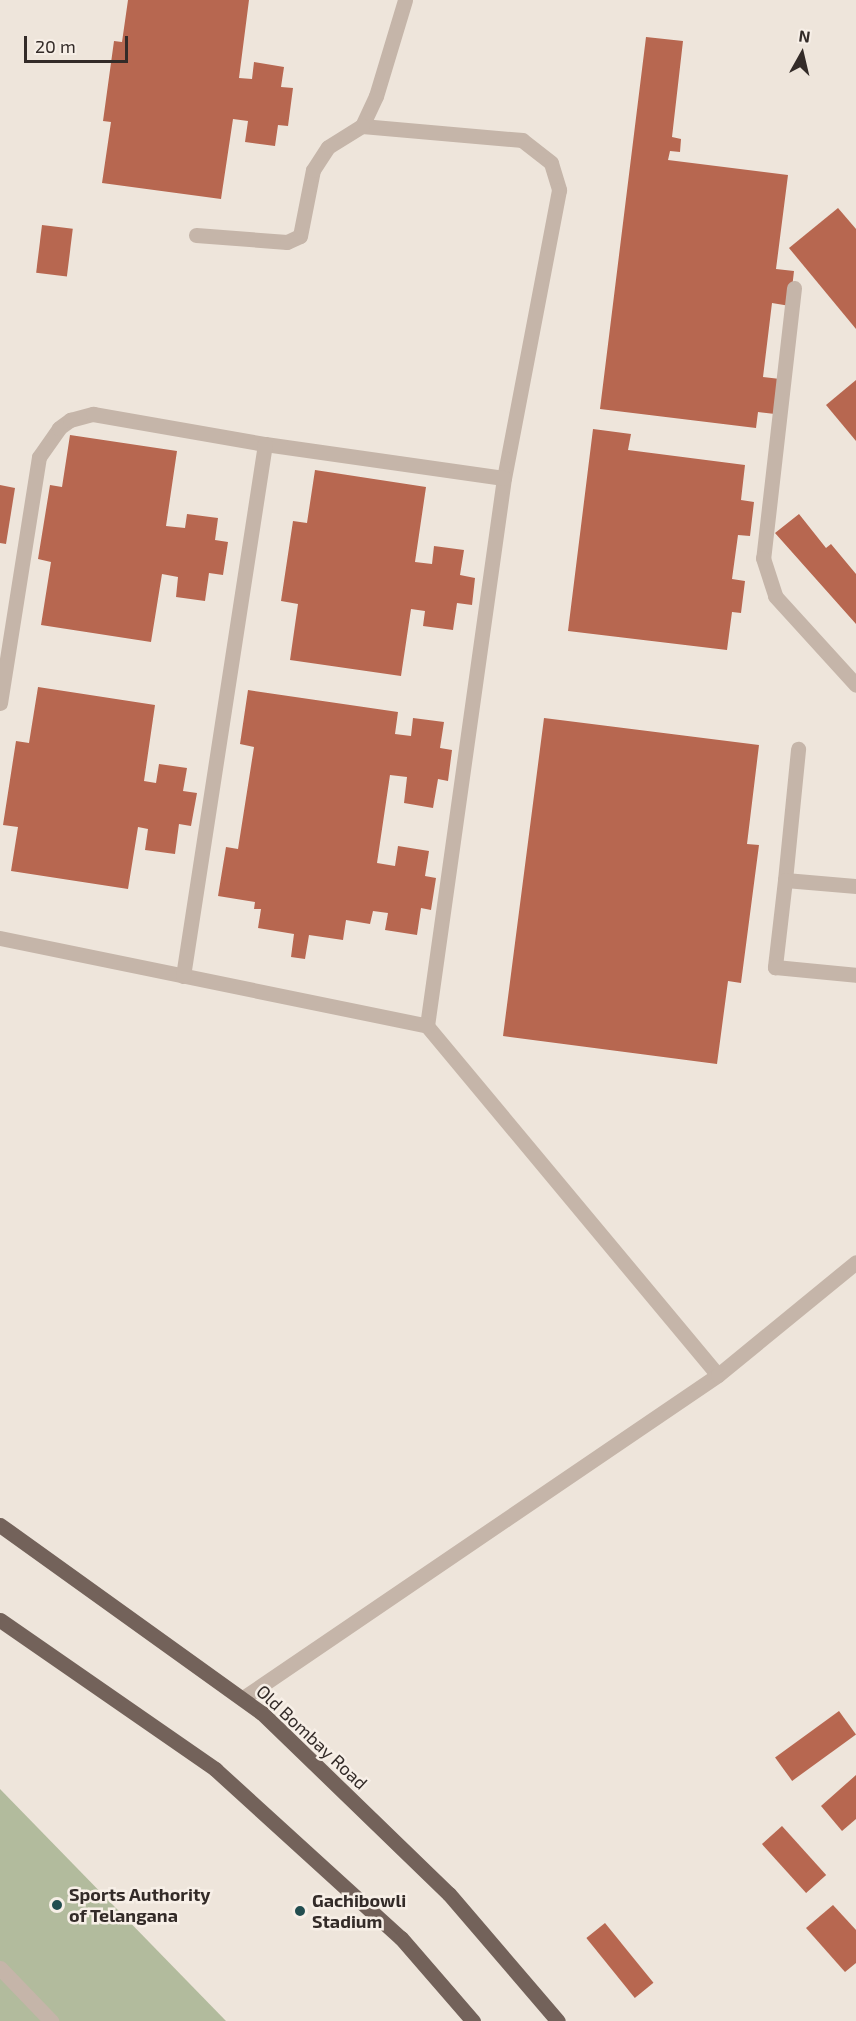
<!DOCTYPE html>
<html>
<head>
<meta charset="utf-8">
<style>
	body { margin:0 }
	#map { position:relative; width:856px; height:2021px; overflow:hidden; background:#eee5db; font-family:"Exo 2",sans-serif }
	div>[style] { position:absolute }
	.green>* { inset:0; background:#b2bb9d }
	.building>* { inset:0; background:#b76750; transform-origin:0 0 }
	.service>* { height:15px; margin:-7.5px; padding:0 7.5px; transform-origin:7.5px; border-radius:7.5px; background:#c5b5a9 }
	.primary>* { height:15px; margin:-7.5px; padding:0 7.5px; transform-origin:7.5px; border-radius:7.5px; background:#73625a }
	.dots>* { width:16px; height:16px; translate:-50% -50%; box-sizing:border-box; border:3px solid #f7efe7; border-radius:50% }
	span { translate:-50% -50%; white-space:nowrap; text-align:center; line-height:1.15; -webkit-text-stroke:5px #f7efe7; paint-order:stroke }
	.street-label { font-size:18px; color:#332b28 }
	.poi-label { font-size:18px; color:#332b28; font-weight:700 }
	.left { translate:0 -50%; text-align:left }
	.north { position:absolute; left:772px; top:24px; width:60px; height:60px; -webkit-text-stroke:4px #f7efe7; paint-order:stroke; rotate:8deg; font-size:16px; font-weight:700; line-height:24px; text-align:center; color:#332b28 }
	.north::after { content:''; display:block; margin:auto; width:21px; height:27px; background:#332b28; clip-path:polygon(50% 0,100% 100%,50% 72%,0 100%) }
	.scale { position:absolute; left:24px; top:36px; width:104px; height:27px; box-sizing:border-box; border:3px solid #332b28; border-top:0; padding-left:8px; font-size:18px; line-height:21px; white-space:nowrap; color:#332b28; -webkit-text-stroke:4px #f7efe7; paint-order:stroke }
</style>
</head>
<body>
<div id="map">
	<div class="green">
		<i style="clip-path:polygon(0 1789px,226px 2021px,0 2021px)"></i>
	</div>
	<div class="building">
		<i style="clip-path:polygon(128px 0,249px 0,239px 78px,252px 79px,254px 62px,284px 67px,281px 87px,293px 88px,288px 126px,278px 125px,275px 146px,245px 142px,248px 121px,233px 119px,221px 199px,102px 183px,111px 122px,103px 121px,114px 41px,122px 42px)"></i>
		<i style="clip-path:polygon(646px 37px,683px 41px,672px 137px,681px 139px,680px 152px,670px 151px,668px 160px,788px 175px,776px 269px,794px 271px,790px 306px,772px 303px,763px 377px,780px 379px,775px 414px,758px 412px,756px 428px,600px 409px)"></i>
		<i style="clip-path:polygon(838px 208px,856px 229px,856px 329px,789px 248px)"></i>
		<i style="left:42px;top:225px;width:31px;height:48px;rotate:7deg"></i>
		<i style="clip-path:polygon(856px 380px,856px 441px,826px 405px)"></i>
		<i style="clip-path:polygon(593px 429px,631px 434px,628px 450px,745px 465px,741px 500px,754px 502px,750px 536px,738px 535px,732px 579px,745px 581px,741px 613px,732px 612px,727px 650px,568px 631px)"></i>
		<i style="clip-path:polygon(70px 435px,177px 451px,166px 526px,185px 528px,187px 514px,218px 518px,215px 540px,228px 542px,223px 575px,209px 573px,205px 601px,176px 597px,178px 577px,162px 574px,151px 642px,41px 625px,51px 562px,38px 559px,50px 485px,62px 487px)"></i>
		<i style="clip-path:polygon(315px 470px,426px 487px,415px 562px,432px 564px,434px 546px,464px 550px,460px 575px,475px 578px,472px 605px,457px 603px,453px 630px,423px 626px,425px 611px,411px 609px,401px 676px,290px 660px,298px 604px,281px 601px,293px 521px,307px 523px)"></i>
		<i style="clip-path:polygon(0 485px,15px 488px,6px 544px,0 543px)"></i>
		<i style="clip-path:polygon(799px 514px,826px 548px,831px 544px,856px 574px,856px 624px,775px 533px)"></i>
		<i style="clip-path:polygon(38px 687px,155px 705px,144px 781px,156px 783px,159px 764px,187px 768px,183px 791px,197px 793px,191px 826px,179px 824px,175px 854px,145px 850px,148px 829px,138px 827px,128px 889px,11px 871px,18px 827px,3px 825px,16px 741px,29px 743px)"></i>
		<i style="clip-path:polygon(248px 690px,398px 712px,395px 734px,411px 736px,413px 718px,444px 722px,440px 748px,452px 750px,448px 781px,438px 779px,433px 808px,404px 803px,407px 777px,390px 775px,377px 863px,395px 866px,398px 846px,429px 851px,425px 876px,436px 878px,431px 910px,421px 908px,417px 935px,385px 930px,388px 913px,373px 911px,370px 924px,346px 920px,343px 940px,309px 935px,305px 959px,291px 957px,294px 934px,258px 928px,261px 909px,254px 909px,255px 902px,218px 896px,226px 847px,238px 849px,254px 747px,240px 744px)"></i>
		<i style="clip-path:polygon(544px 718px,759px 745px,747px 844px,759px 845px,741px 983px,728px 981px,717px 1064px,503px 1036px)"></i>
		<i style="left:839px;top:1711px;width:29px;height:79px;rotate:54deg"></i>
		<i style="clip-path:polygon(856px 1775px,856px 1819px,842px 1831px,821px 1806px)"></i>
		<i style="left:782px;top:1826px;width:66px;height:27px;rotate:48deg"></i>
		<i style="clip-path:polygon(833px 1905px,856px 1930px,856px 1963px,845px 1972px,806px 1928px)"></i>
		<i style="left:605px;top:1923px;width:77px;height:24px;rotate:51deg"></i>
	</div>
	<div class="service">
		<i style="left:405px;top:0;width:100px;rotate:106.8deg"></i>
		<i style="left:376px;top:96px;width:33px;rotate:115deg"></i>
		<i style="left:362px;top:126px;width:161px;rotate:5deg"></i>
		<i style="left:522px;top:140px;width:37px;rotate:38deg"></i>
		<i style="left:551px;top:163px;width:28px;rotate:73deg"></i>
		<i style="left:559px;top:190px;width:293px;rotate:100.8deg"></i>
		<i style="left:504px;top:478px;width:553px;rotate:98deg"></i>
		<i style="left:427px;top:1026px;width:454px;rotate:50.2deg"></i>
		<i style="left:196px;top:235px;width:91px;rotate:4.4deg"></i>
		<i style="left:287px;top:242px;width:14px;rotate:-25deg"></i>
		<i style="left:300px;top:236px;width:67px;rotate:-78.9deg"></i>
		<i style="left:313px;top:170px;width:27px;rotate:-57deg"></i>
		<i style="left:328px;top:147px;width:40px;rotate:-32deg"></i>
		<i style="left:794px;top:288px;width:272px;rotate:96.5deg"></i>
		<i style="left:763px;top:558px;width:40px;rotate:72deg"></i>
		<i style="left:775px;top:596px;width:120px;rotate:47.7deg"></i>
		<i style="left:0;top:703px;width:249px;rotate:-81deg"></i>
		<i style="left:39px;top:457px;width:35px;rotate:-55deg"></i>
		<i style="left:59px;top:428px;width:14px;rotate:-36deg"></i>
		<i style="left:70px;top:420px;width:24px;rotate:-15deg"></i>
		<i style="left:93px;top:414px;width:175px;rotate:9.9deg"></i>
		<i style="left:265px;top:444px;width:241px;rotate:8.1deg"></i>
		<i style="left:785px;top:880px;width:132px;rotate:-84.3deg"></i>
		<i style="left:856px;top:886px;width:71px;rotate:-175.2deg"></i>
		<i style="left:785px;top:880px;width:88px;rotate:96.6deg"></i>
		<i style="left:775px;top:967px;width:81px;rotate:5.6deg"></i>
		<i style="left:0;top:938px;width:436px;rotate:11.6deg"></i>
		<i style="left:183px;top:976px;width:538px;rotate:-81.24deg"></i>
		<i style="left:243px;top:1698px;width:574px;rotate:-34.22deg"></i>
		<i style="left:718px;top:1375px;width:178px;rotate:-39.3deg"></i>
		<i style="left:0;top:1968px;width:74px;rotate:46.1deg"></i>
	</div>
	<div class="primary">
		<i style="left:0;top:1525px;width:322px;rotate:35.7deg"></i>
		<i style="left:262px;top:1713px;width:260px;rotate:44.1deg"></i>
		<i style="left:449px;top:1894px;width:167px;rotate:49.4deg"></i>
		<i style="left:0;top:1620px;width:262px;rotate:34.7deg"></i>
		<i style="left:215px;top:1769px;width:251px;rotate:42.3deg"></i>
		<i style="left:401px;top:1938px;width:110px;rotate:49.1deg"></i>
	</div>
	<div class="dots">
		<i style="left:57px;top:1905px;background:#224d4f"></i>
		<i style="left:300px;top:1911px;background:#224d4f"></i>
	</div>
	<div class="street-label">
		<span style="left:312px;top:1737px;rotate:43deg">Old Bombay Road</span>
	</div>
	<div class="poi-label">
		<span class="left" style="left:69px;top:1905px">Sports Authority<br>of Telangana</span>
		<span class="left" style="left:312px;top:1911px">Gachibowli<br>Stadium</span>
	</div>
	<div class="north">N</div>
	<div class="scale">20 m</div>
</div>
</body>
</html>
